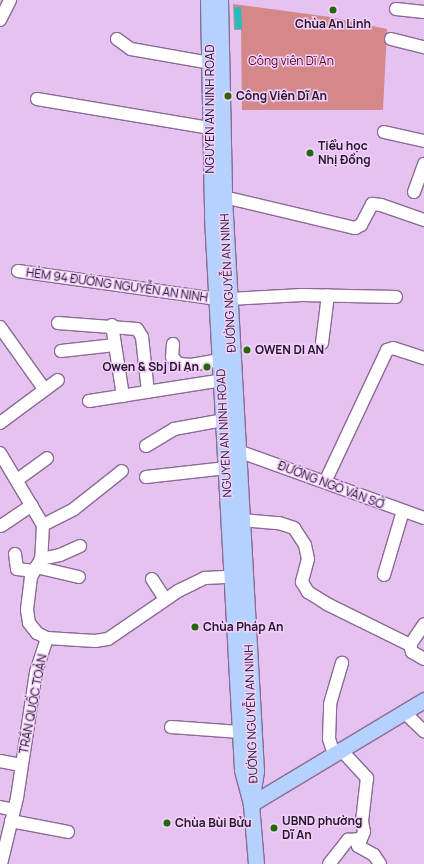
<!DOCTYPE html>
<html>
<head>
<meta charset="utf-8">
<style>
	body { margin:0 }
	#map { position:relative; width:424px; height:864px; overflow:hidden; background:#e5c2ef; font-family:Manrope,sans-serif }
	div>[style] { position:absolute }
	.green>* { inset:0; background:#d4888a }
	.building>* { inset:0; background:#27bbc0; transform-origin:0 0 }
	.roads { filter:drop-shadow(1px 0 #8b6b94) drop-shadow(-1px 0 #8b6b94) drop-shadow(0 1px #8b6b94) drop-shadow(0 -1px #8b6b94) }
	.minor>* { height:12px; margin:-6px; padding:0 6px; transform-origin:6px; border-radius:6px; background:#fff }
	.major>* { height:15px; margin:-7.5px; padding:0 7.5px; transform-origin:7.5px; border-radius:7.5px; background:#b5d2fe }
	.dots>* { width:11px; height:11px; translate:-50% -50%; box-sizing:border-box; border:2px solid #f2cffd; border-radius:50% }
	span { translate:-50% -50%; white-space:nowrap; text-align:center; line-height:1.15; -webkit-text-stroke:3px #f2cffd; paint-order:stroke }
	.poi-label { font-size:12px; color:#241727; font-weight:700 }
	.left { translate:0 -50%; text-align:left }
	.right { translate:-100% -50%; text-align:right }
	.park-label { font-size:12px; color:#580014 }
	.street-label { font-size:12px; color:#241727 }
</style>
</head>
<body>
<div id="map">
	<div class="green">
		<i style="clip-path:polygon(233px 4px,330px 17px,387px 29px,383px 110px,242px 110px,241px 30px,234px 30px)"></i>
	</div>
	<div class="building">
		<i style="left:241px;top:7px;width:22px;height:7px;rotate:87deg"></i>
	</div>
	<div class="roads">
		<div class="minor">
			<i style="left:396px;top:9px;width:28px;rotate:6deg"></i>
			<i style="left:0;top:20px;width:22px;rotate:-63deg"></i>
			<i style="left:117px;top:39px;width:17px;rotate:36deg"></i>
			<i style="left:131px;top:49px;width:80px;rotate:10deg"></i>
			<i style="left:391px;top:39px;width:34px;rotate:14deg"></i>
			<i style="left:37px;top:99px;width:176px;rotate:9.5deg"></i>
			<i style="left:384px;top:132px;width:41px;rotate:12.7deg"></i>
			<i style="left:414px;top:192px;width:30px;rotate:-70deg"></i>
			<i style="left:224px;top:197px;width:135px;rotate:13.3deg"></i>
			<i style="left:355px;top:228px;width:7px;rotate:-27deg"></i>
			<i style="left:361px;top:225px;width:24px;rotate:-62deg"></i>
			<i style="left:372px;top:204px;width:9px;rotate:6deg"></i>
			<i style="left:381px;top:205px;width:46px;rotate:19.2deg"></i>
			<i style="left:18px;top:271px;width:200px;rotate:8deg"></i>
			<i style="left:229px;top:299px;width:73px;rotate:-3.1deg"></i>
			<i style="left:302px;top:295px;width:94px;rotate:1.2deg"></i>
			<i style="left:58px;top:323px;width:79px;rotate:4.3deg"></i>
			<i style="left:137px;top:329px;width:9px;rotate:58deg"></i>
			<i style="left:142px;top:337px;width:55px;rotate:83.8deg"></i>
			<i style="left:112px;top:325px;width:72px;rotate:81.2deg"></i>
			<i style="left:0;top:327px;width:77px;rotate:54.5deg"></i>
			<i style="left:322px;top:343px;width:48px;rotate:-82.9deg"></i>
			<i style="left:173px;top:344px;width:13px;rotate:94deg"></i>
			<i style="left:172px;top:357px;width:10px;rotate:45deg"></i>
			<i style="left:179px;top:364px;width:12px;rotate:5deg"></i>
			<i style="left:191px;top:365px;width:29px;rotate:-10deg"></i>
			<i style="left:61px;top:351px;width:54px;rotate:-6.3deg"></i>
			<i style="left:89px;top:401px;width:143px;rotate:-8.9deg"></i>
			<i style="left:0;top:423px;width:72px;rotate:-36.6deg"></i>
			<i style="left:146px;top:446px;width:33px;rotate:-31deg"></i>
			<i style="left:174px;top:429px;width:51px;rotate:-10.2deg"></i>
			<i style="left:238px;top:451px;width:198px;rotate:19.8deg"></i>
			<i style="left:0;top:453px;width:84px;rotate:59.2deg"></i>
			<i style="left:43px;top:525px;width:34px;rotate:93deg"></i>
			<i style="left:41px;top:559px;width:21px;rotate:119deg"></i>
			<i style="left:31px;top:577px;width:33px;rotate:97deg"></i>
			<i style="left:27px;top:610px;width:13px;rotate:81deg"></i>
			<i style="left:29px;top:623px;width:13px;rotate:51deg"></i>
			<i style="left:37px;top:633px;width:11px;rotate:27deg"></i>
			<i style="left:47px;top:638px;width:48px;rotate:3.6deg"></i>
			<i style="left:95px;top:641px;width:13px;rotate:-9deg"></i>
			<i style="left:108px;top:639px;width:85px;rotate:-34.4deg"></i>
			<i style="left:178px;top:591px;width:30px;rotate:-26deg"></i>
			<i style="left:205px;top:578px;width:35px;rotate:-3deg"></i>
			<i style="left:146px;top:477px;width:81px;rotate:-6.4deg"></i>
			<i style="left:17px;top:480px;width:37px;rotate:-36deg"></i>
			<i style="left:325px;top:482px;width:146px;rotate:-64.8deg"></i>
			<i style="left:387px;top:350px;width:6px;rotate:-18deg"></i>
			<i style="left:393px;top:348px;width:33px;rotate:18deg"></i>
			<i style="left:241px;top:520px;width:38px;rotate:5deg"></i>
			<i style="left:279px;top:523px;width:16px;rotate:18deg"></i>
			<i style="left:294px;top:528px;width:20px;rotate:57deg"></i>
			<i style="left:305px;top:545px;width:14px;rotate:78deg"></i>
			<i style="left:308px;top:559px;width:24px;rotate:105deg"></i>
			<i style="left:302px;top:582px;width:12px;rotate:59deg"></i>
			<i style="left:308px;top:592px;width:22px;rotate:32deg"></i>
			<i style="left:327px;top:604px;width:93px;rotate:26.3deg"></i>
			<i style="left:410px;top:645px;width:25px;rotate:-56deg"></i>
			<i style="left:43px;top:525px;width:35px;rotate:-27deg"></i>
			<i style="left:74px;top:509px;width:61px;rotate:-38.4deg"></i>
			<i style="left:1px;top:526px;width:37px;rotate:-34deg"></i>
			<i style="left:15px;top:554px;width:15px;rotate:82deg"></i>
			<i style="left:17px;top:569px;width:17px;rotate:7deg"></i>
			<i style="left:41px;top:559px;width:19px;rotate:-12deg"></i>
			<i style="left:60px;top:555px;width:22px;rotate:-24deg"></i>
			<i style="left:36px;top:567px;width:44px;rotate:13.1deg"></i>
			<i style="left:384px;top:575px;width:67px;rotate:-73.5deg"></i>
			<i style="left:152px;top:579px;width:24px;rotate:57deg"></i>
			<i style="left:410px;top:645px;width:7px;rotate:74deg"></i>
			<i style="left:412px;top:652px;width:14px;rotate:30deg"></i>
			<i style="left:404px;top:712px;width:28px;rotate:44deg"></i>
			<i style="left:171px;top:727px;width:69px;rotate:4.1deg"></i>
			<i style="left:342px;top:751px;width:37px;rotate:47deg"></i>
			<i style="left:367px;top:778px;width:43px;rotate:96.6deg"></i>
			<i style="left:362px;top:821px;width:11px;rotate:80deg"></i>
			<i style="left:364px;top:832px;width:15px;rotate:113deg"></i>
			<i style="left:358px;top:846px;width:18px;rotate:29deg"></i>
			<i style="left:374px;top:855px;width:11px;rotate:56deg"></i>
			<i style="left:334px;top:755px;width:17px;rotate:-107deg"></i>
			<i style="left:329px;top:739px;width:35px;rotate:-88deg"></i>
			<i style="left:330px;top:704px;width:43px;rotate:-73.7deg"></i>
			<i style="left:0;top:761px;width:21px;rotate:11deg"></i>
			<i style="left:0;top:807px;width:14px;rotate:12deg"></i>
			<i style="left:11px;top:821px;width:58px;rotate:10.9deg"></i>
			<i style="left:1px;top:864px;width:68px;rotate:-76.4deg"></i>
			<i style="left:17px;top:798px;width:127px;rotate:-81.4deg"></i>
			<i style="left:36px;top:672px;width:36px;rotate:-72deg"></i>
			<i style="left:329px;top:864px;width:31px;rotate:-52deg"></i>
			<i style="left:348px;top:840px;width:13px;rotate:-4deg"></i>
		</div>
		<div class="major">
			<i style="left:208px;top:0;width:217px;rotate:88.9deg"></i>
			<i style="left:212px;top:217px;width:554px;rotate:86.89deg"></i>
			<i style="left:242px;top:770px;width:35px;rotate:75deg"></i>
			<i style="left:251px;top:804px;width:60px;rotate:85.2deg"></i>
			<i style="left:220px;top:0;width:197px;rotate:88.8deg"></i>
			<i style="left:224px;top:197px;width:575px;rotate:86.81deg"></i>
			<i style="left:256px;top:771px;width:33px;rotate:99deg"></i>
			<i style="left:251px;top:804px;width:202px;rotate:-31deg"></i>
		</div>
	</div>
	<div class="dots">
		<i style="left:333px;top:10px;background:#256800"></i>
		<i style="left:228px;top:96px;background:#256800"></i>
		<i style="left:310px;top:153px;background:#256800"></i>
		<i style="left:247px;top:350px;background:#256800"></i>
		<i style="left:207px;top:367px;background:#256800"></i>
		<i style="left:195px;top:627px;background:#256800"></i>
		<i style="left:167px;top:823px;background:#256800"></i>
		<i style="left:274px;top:828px;background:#256800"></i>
	</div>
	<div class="poi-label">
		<span style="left:333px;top:24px">Chùa An Linh</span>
		<span class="left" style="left:236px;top:96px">Công Viên Dĩ An</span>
		<span class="left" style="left:318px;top:153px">Tiểu học<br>Nhị Đồng</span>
		<span class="left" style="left:255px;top:350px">OWEN DI AN</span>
		<span class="right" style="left:199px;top:367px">Owen &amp; Sbj Di An</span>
		<span class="left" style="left:203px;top:627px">Chùa Pháp An</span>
		<span class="left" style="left:282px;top:828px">UBND phường<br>Dĩ An</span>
		<span class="left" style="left:175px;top:823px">Chùa Bùi Bửu</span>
	</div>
	<div class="park-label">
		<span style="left:291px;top:61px">Công viên Dĩ An</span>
	</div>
	<div class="street-label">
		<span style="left:210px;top:109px;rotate:-90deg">NGUYEN AN NINH ROAD</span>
		<span style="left:228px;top:283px;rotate:-93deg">ĐƯỜNG NGUYỄN AN NINH</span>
		<span style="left:117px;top:285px;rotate:8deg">HẺM 94 ĐƯỜNG NGUYỄN AN NINH</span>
		<span style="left:224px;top:433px;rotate:-93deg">NGUYEN AN NINH ROAD</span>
		<span style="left:331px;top:485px;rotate:21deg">ĐƯỜNG NGÔ VĂN SỞ</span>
		<span style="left:33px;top:704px;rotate:-79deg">TRẦN QUỐC TOẢN</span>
		<span style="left:251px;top:714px;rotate:-92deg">ĐƯỜNG NGUYỄN AN NINH</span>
	</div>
</div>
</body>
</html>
